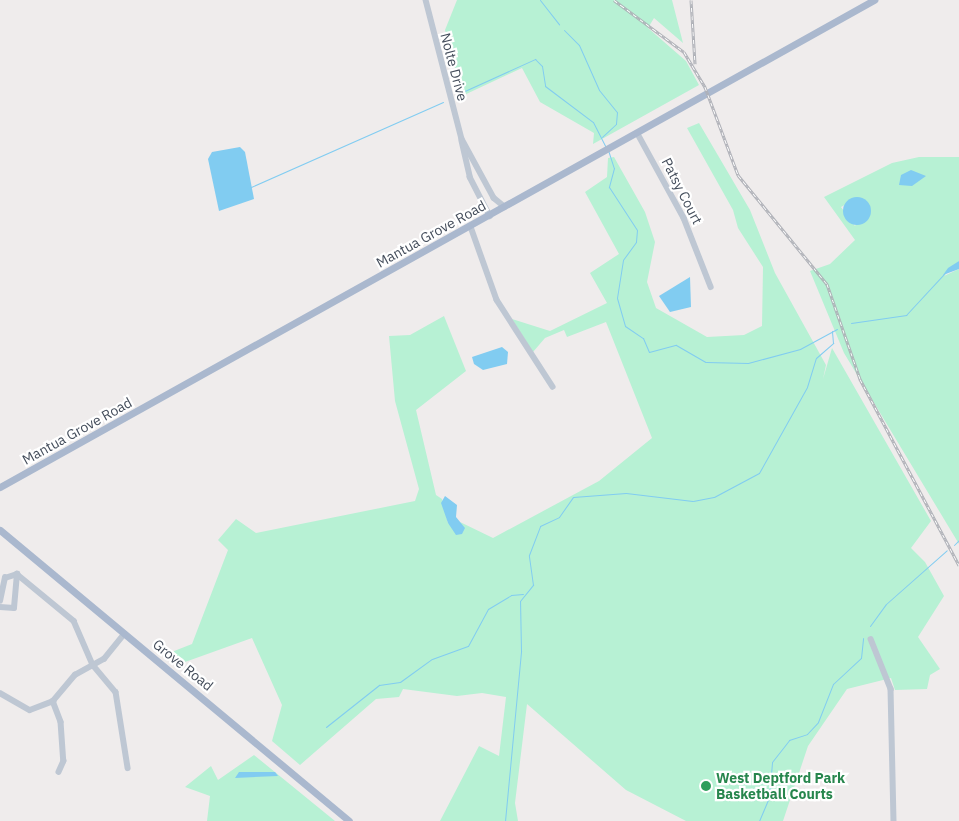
<!DOCTYPE html>
<html>
<head>
<meta charset="utf-8">
<style>
	body { margin:0 }
	#map { position:relative; width:959px; height:821px; overflow:hidden; background:#efecec; font-family:"IBM Plex Sans",sans-serif }
	div>[style] { position:absolute }
	.green>* { inset:0; background:#b7f1d4 }
	.water>* { inset:0; background:#81ccf1 }
	.round { border-radius:50% }
	.stream>* { height:1px; margin:-0.5px; padding:0 0.5px; transform-origin:0.5px; border-radius:0.5px; background:#81ccf1 }
	.minor>* { height:5.5px; margin:-2.75px; padding:0 2.75px; transform-origin:2.75px; border-radius:2.75px; background:#bec7d3 }
	.major>* { height:7px; margin:-3.5px; padding:0 3.5px; transform-origin:3.5px; border-radius:3.5px; background:#aab8ce }
	.rail>* { height:3px; margin-top:-1.5px; transform-origin:0; background:repeating-linear-gradient(90deg,#fff 0 4px,#aeb0b7 0 8px); box-sizing:border-box; border-block:1px solid #aeb0b7 }
	.dots>* { width:14px; height:14px; translate:-50% -50%; box-sizing:border-box; border:2px solid #fff; border-radius:50% }
	span { translate:-50% -50%; white-space:nowrap; text-align:center; line-height:1.15; -webkit-text-stroke:4.5px #fff; paint-order:stroke }
	.street-label { font-size:14px; color:#444d5b }
	.leisure-label { font-size:14px; color:#27864d; font-weight:700 }
	.left { translate:0 -50%; text-align:left }
</style>
</head>
<body>
<div id="map">
	<div class="green">
		<i style="clip-path:polygon(457px 0,672px 0,683px 43px,654px 18px,648px 28px,686px 61px,699px 85px,593px 144px,594px 133px,540px 102px,522px 68px,462px 96px,445px 30px)"></i>
		<i style="clip-path:polygon(699px 123px,750px 210px,775px 273px,826px 365px,823px 379px,832px 348px,931px 521px,911px 548px,925px 562px,944px 596px,918px 637px,940px 669px,930px 675px,927px 689px,895px 690px,891px 678px,847px 689px,808px 746px,783px 821px,686px 821px,626px 790px,527px 704px,515px 803px,518px 821px,440px 821px,479px 746px,499px 756px,506px 697px,482px 693px,457px 696px,403px 689px,399px 697px,376px 699px,300px 765px,272px 741px,282px 705px,252px 638px,185px 662px,182px 669px,164px 655px,192px 644px,228px 550px,218px 540px,236px 519px,256px 533px,415px 501px,419px 489px,395px 401px,389px 336px,410px 335px,444px 316px,466px 371px,416px 410px,436px 495px,442px 499px,448px 523px,464px 528px,460px 522px,493px 538px,599px 481px,652px 438px,606px 322px,567px 337px,564px 330px,545px 338px,533px 352px,512px 319px,550px 331px,607px 303px,590px 273px,619px 254px,585px 192px,607px 177px,608px 158px,614px 157px,645px 212px,655px 242px,647px 282px,656px 308px,707px 337px,744px 335px,762px 326px,763px 267px,738px 228px,733px 210px,687px 128px)"></i>
		<i style="clip-path:polygon(evenodd,919px 157px,959px 157px,959px 261px,944px 276px,959px 269px,959px 544px,844px 353px,810px 271px,830px 264px,855px 240px,824px 197px,892px 163px,919px 157px,857px 198px,868px 204px,855px 226px,841px 207px,857px 198px)"></i>
		<i style="clip-path:polygon(254px 755px,335px 821px,207px 821px,210px 796px,185px 787px,211px 766px,218px 780px)"></i>
	</div>
	<div class="water">
		<i style="clip-path:polygon(240px 147px,245px 152px,254px 199px,219px 211px,208px 159px,212px 152px)"></i>
		<i style="clip-path:polygon(911px 170px,926px 176px,912px 186px,899px 185px,901px 175px)"></i>
		<i class="round" style="left:843px;top:197px;width:28px;height:28px"></i>
		<i style="clip-path:polygon(959px 261px,959px 269px,943px 275px,948px 268px)"></i>
		<i style="clip-path:polygon(690px 277px,691px 307px,670px 312px,659px 296px)"></i>
		<i style="clip-path:polygon(502px 347px,508px 352px,507px 364px,483px 370px,474px 364px,472px 357px)"></i>
		<i style="clip-path:polygon(445px 496px,457px 505px,456px 517px,465px 528px,462px 534px,456px 535px,448px 523px,441px 503px)"></i>
		<i style="clip-path:polygon(239px 772px,275px 772px,278px 776px,235px 778px)"></i>
	</div>
	<div class="stream">
		<i style="left:540px;top:0;width:31px;rotate:52deg"></i>
		<i style="left:564px;top:30px;width:21px;rotate:45deg"></i>
		<i style="left:579px;top:45px;width:49px;rotate:66deg"></i>
		<i style="left:599px;top:90px;width:28px;rotate:51deg"></i>
		<i style="left:617px;top:112px;width:12px;rotate:95deg"></i>
		<i style="left:616px;top:124px;width:19px;rotate:137deg"></i>
		<i style="left:458px;top:94px;width:85px;rotate:-24.4deg"></i>
		<i style="left:535px;top:59px;width:10px;rotate:45deg"></i>
		<i style="left:542px;top:66px;width:20px;rotate:81deg"></i>
		<i style="left:545px;top:86px;width:60px;rotate:36.9deg"></i>
		<i style="left:593px;top:122px;width:28px;rotate:63deg"></i>
		<i style="left:608px;top:150px;width:19px;rotate:72deg"></i>
		<i style="left:614px;top:168px;width:20px;rotate:105deg"></i>
		<i style="left:609px;top:187px;width:51px;rotate:56.9deg"></i>
		<i style="left:637px;top:230px;width:12px;rotate:95deg"></i>
		<i style="left:636px;top:242px;width:22px;rotate:126deg"></i>
		<i style="left:623px;top:260px;width:38px;rotate:99deg"></i>
		<i style="left:617px;top:298px;width:29px;rotate:74deg"></i>
		<i style="left:625px;top:326px;width:22px;rotate:34deg"></i>
		<i style="left:643px;top:338px;width:15px;rotate:67deg"></i>
		<i style="left:649px;top:352px;width:28px;rotate:-15deg"></i>
		<i style="left:676px;top:345px;width:34px;rotate:30deg"></i>
		<i style="left:706px;top:362px;width:42px;rotate:1.4deg"></i>
		<i style="left:748px;top:363px;width:54px;rotate:-15.1deg"></i>
		<i style="left:800px;top:349px;width:42px;rotate:-28.4deg"></i>
		<i style="left:251px;top:187px;width:210px;rotate:-23.9deg"></i>
		<i style="left:851px;top:323px;width:56px;rotate:-8.3deg"></i>
		<i style="left:906px;top:315px;width:56px;rotate:-47.2deg"></i>
		<i style="left:954px;top:545px;width:7px;rotate:-45deg"></i>
		<i style="left:870px;top:626px;width:27px;rotate:-54deg"></i>
		<i style="left:886px;top:604px;width:81px;rotate:-41.5deg"></i>
		<i style="left:326px;top:727px;width:68px;rotate:-38.4deg"></i>
		<i style="left:379px;top:685px;width:21px;rotate:-8deg"></i>
		<i style="left:400px;top:682px;width:39px;rotate:-36deg"></i>
		<i style="left:432px;top:659px;width:38px;rotate:-20deg"></i>
		<i style="left:468px;top:646px;width:42px;rotate:-61.6deg"></i>
		<i style="left:488px;top:609px;width:27px;rotate:-31deg"></i>
		<i style="left:511px;top:595px;width:12px;rotate:-5deg"></i>
		<i style="left:505px;top:821px;width:171px;rotate:-84.6deg"></i>
		<i style="left:521px;top:651px;width:50px;rotate:-91.1deg"></i>
		<i style="left:520px;top:601px;width:21px;rotate:-51deg"></i>
		<i style="left:533px;top:585px;width:30px;rotate:-98deg"></i>
		<i style="left:529px;top:555px;width:31px;rotate:-69deg"></i>
		<i style="left:540px;top:526px;width:21px;rotate:-25deg"></i>
		<i style="left:559px;top:517px;width:24px;rotate:-55deg"></i>
		<i style="left:573px;top:497px;width:53px;rotate:-4.3deg"></i>
		<i style="left:626px;top:493px;width:67px;rotate:6.8deg"></i>
		<i style="left:693px;top:501px;width:21px;rotate:-11deg"></i>
		<i style="left:714px;top:497px;width:51px;rotate:-28.1deg"></i>
		<i style="left:759px;top:473px;width:98px;rotate:-60.8deg"></i>
		<i style="left:807px;top:387px;width:30px;rotate:-73deg"></i>
		<i style="left:816px;top:358px;width:23px;rotate:-41deg"></i>
		<i style="left:833px;top:343px;width:12px;rotate:-95deg"></i>
		<i style="left:759px;top:821px;width:26px;rotate:-67deg"></i>
		<i style="left:769px;top:797px;width:35px;rotate:-85deg"></i>
		<i style="left:772px;top:762px;width:28px;rotate:-52deg"></i>
		<i style="left:789px;top:740px;width:19px;rotate:-18deg"></i>
		<i style="left:807px;top:734px;width:16px;rotate:-47deg"></i>
		<i style="left:818px;top:722px;width:41px;rotate:-68.5deg"></i>
		<i style="left:833px;top:684px;width:38px;rotate:-43deg"></i>
		<i style="left:861px;top:658px;width:20px;rotate:-84deg"></i>
	</div>
	<div class="minor">
		<i style="left:426px;top:0;width:144px;rotate:75.5deg"></i>
		<i style="left:462px;top:139px;width:67px;rotate:61.5deg"></i>
		<i style="left:494px;top:198px;width:14px;rotate:39deg"></i>
		<i style="left:638px;top:134px;width:96px;rotate:61.3deg"></i>
		<i style="left:684px;top:218px;width:74px;rotate:68.6deg"></i>
		<i style="left:462px;top:141px;width:37px;rotate:77deg"></i>
		<i style="left:470px;top:177px;width:44px;rotate:62.9deg"></i>
		<i style="left:471px;top:227px;width:77px;rotate:70.4deg"></i>
		<i style="left:497px;top:300px;width:103px;rotate:57.2deg"></i>
		<i style="left:17px;top:574px;width:74px;rotate:39.5deg"></i>
		<i style="left:74px;top:621px;width:48px;rotate:66.6deg"></i>
		<i style="left:93px;top:665px;width:35px;rotate:50deg"></i>
		<i style="left:116px;top:692px;width:77px;rotate:81deg"></i>
		<i style="left:0;top:601px;width:24px;rotate:-78deg"></i>
		<i style="left:5px;top:578px;width:13px;rotate:-18deg"></i>
		<i style="left:0;top:607px;width:14px;rotate:4deg"></i>
		<i style="left:14px;top:608px;width:34px;rotate:-85deg"></i>
		<i style="left:871px;top:639px;width:54px;rotate:68.2deg"></i>
		<i style="left:891px;top:689px;width:132px;rotate:88.7deg"></i>
		<i style="left:0;top:693px;width:34px;rotate:30deg"></i>
		<i style="left:30px;top:710px;width:25px;rotate:-21deg"></i>
		<i style="left:53px;top:701px;width:34px;rotate:-50deg"></i>
		<i style="left:75px;top:675px;width:33px;rotate:-29deg"></i>
		<i style="left:104px;top:659px;width:32px;rotate:-51deg"></i>
		<i style="left:53px;top:701px;width:22px;rotate:69deg"></i>
		<i style="left:61px;top:722px;width:39px;rotate:86deg"></i>
		<i style="left:64px;top:761px;width:12px;rotate:114deg"></i>
	</div>
	<div class="major">
		<i style="left:0;top:487px;width:1001px;rotate:-29.13deg"></i>
		<i style="left:0;top:530px;width:454px;rotate:39.8deg"></i>
	</div>
	<div class="rail">
		<i style="left:614px;top:0;width:87px;rotate:36.6deg"></i>
		<i style="left:684px;top:52px;width:41px;rotate:59deg"></i>
		<i style="left:705px;top:87px;width:94px;rotate:69.4deg"></i>
		<i style="left:738px;top:175px;width:141px;rotate:50.8deg"></i>
		<i style="left:827px;top:284px;width:101px;rotate:70.8deg"></i>
		<i style="left:860px;top:379px;width:211px;rotate:62deg"></i>
		<i style="left:691px;top:0;width:64px;rotate:86.4deg"></i>
	</div>
	<div class="dots">
		<i style="left:706px;top:786px;background:#2e9e5b"></i>
	</div>
	<div class="street-label">
		<span style="left:454px;top:67px;rotate:75deg">Nolte Drive</span>
		<span style="left:682px;top:191px;rotate:63deg">Patsy Court</span>
		<span style="left:431px;top:234px;rotate:-29deg">Mantua Grove Road</span>
		<span style="left:77px;top:431px;rotate:-29deg">Mantua Grove Road</span>
		<span style="left:183px;top:665px;rotate:39deg">Grove Road</span>
	</div>
	<div class="leisure-label">
		<span class="left" style="left:716px;top:786px">West Deptford Park<br>Basketball Courts</span>
	</div>
</div>
</body>
</html>
